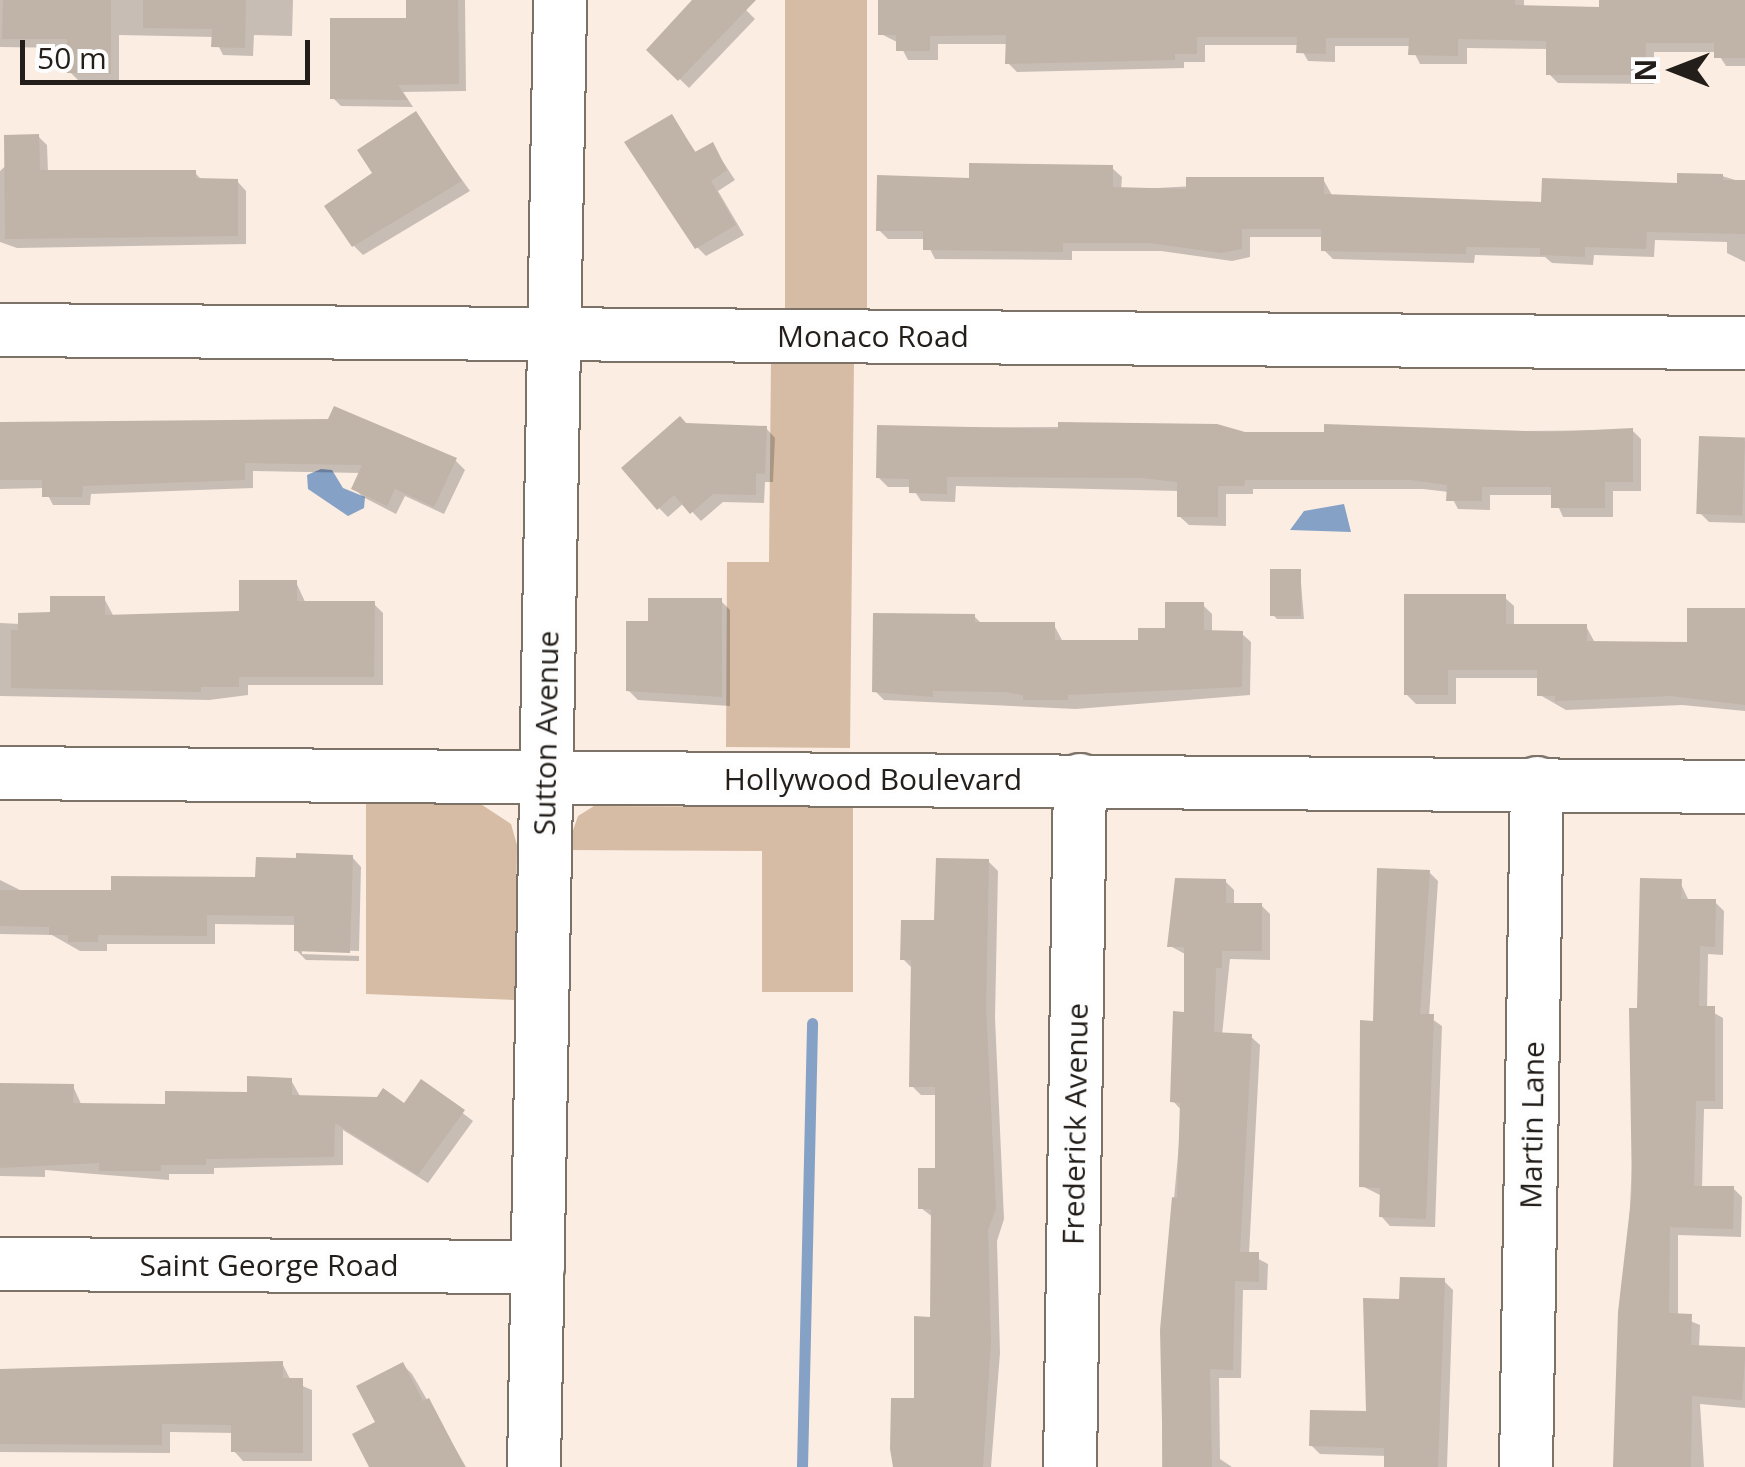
<!DOCTYPE html>
<html>
<head>
<meta charset="utf-8">
<style>
	body { margin:0 }
	#map { position:relative; width:1745px; height:1467px; overflow:hidden; background:#fbede2; font-family:"Open Sans",sans-serif }
	div>[style] { position:absolute }
	.green>* { inset:0; background:#d6bca4; transform-origin:0 0 }
	.water>* { inset:0; background:#85a1c6 }
	.shadow>* { inset:0; background:#0003 }
	.stream>* { height:11px; margin:-5.5px; padding:0 5.5px; transform-origin:5.5px; border-radius:5.5px; background:#85a1c6 }
	.building>* { inset:0; background:#c0b3a8; transform-origin:0 0 }
	.roads { filter:drop-shadow(2px 0 #7d7267) drop-shadow(-2px 0 #7d7267) drop-shadow(0 2px #7d7267) drop-shadow(0 -2px #7d7267) }
	.minor>* { height:52px; margin:-26px; padding:0 26px; transform-origin:26px; border-radius:26px; background:#fff }
	span { translate:-50% -50%; white-space:nowrap; text-align:center; line-height:1.15; -webkit-text-stroke:8px #fdfdfd; paint-order:stroke }
	.street-label { font-size:30px; color:#231e1a }
	.north { position:absolute; left:1625px; top:20px; width:100px; height:100px; -webkit-text-stroke:8px #fdfdfd; paint-order:stroke; rotate:270deg; font-size:28px; font-weight:700; line-height:40px; text-align:center; color:#231e1a }
	.north::after { content:''; display:block; margin:auto; width:35px; height:45px; background:#231e1a; clip-path:polygon(50% 0,100% 100%,50% 72%,0 100%) }
	.scale { position:absolute; left:20px; top:40px; width:290px; height:45px; box-sizing:border-box; border:5px solid #231e1a; border-top:0; padding-left:12px; font-size:30px; line-height:35px; white-space:nowrap; color:#231e1a; -webkit-text-stroke:8px #fdfdfd; paint-order:stroke }
</style>
</head>
<body>
<div id="map">
	<div class="green">
		<i style="left:785px;top:0;width:82px;height:313px"></i>
		<i style="clip-path:polygon(771px 361px,854px 361px,850px 748px,726px 747px,727px 562px,769px 562px)"></i>
		<i style="clip-path:polygon(366px 801px,476px 801px,511px 824px,517px 845px,515px 1000px,366px 994px)"></i>
		<i style="clip-path:polygon(594px 806px,853px 807px,853px 992px,762px 992px,762px 851px,566px 850px,578px 816px)"></i>
	</div>
	<div class="water">
		<i style="clip-path:polygon(321px 469px,332px 470px,343px 488px,365px 497px,364px 508px,348px 516px,308px 489px,307px 475px)"></i>
		<i style="clip-path:polygon(1344px 504px,1351px 532px,1290px 530px,1304px 511px)"></i>
	</div>
	<div class="shadow">
		<i style="clip-path:polygon(0 0,293px 0,292px 36px,254px 35px,253px 56px,223px 55px,214px 37px,119px 35px,119px 82px,79px 81px,70px 72px,70px 48px,0 47px)"></i>
		<i style="clip-path:polygon(409px 0,465px 0,466px 91px,403px 92px,413px 107px,341px 106px,333px 98px,409px 20px)"></i>
		<i style="clip-path:polygon(697px 0,736px 0,755px 19px,689px 88px,650px 50px)"></i>
		<i style="clip-path:polygon(880px 0,1524px 0,1524px 8px,1602px 9px,1602px 0,1745px 0,1745px 66px,1726px 66px,1717px 52px,1654px 52px,1654px 84px,1558px 83px,1549px 74px,1549px 49px,1467px 48px,1467px 64px,1420px 64px,1411px 46px,1335px 46px,1335px 62px,1308px 61px,1299px 45px,1205px 45px,1205px 62px,1184px 62px,1184px 68px,1017px 72px,1008px 63px,1008px 44px,938px 44px,938px 60px,908px 60px,899px 43px,881px 34px)"></i>
		<i style="clip-path:polygon(415px 114px,470px 191px,363px 255px,354px 246px,376px 174px)"></i>
		<i style="clip-path:polygon(672px 118px,697px 154px,712px 145px,735px 180px,718px 191px,744px 235px,706px 256px,697px 247px)"></i>
		<i style="clip-path:polygon(38px 136px,47px 145px,48px 172px,195px 173px,203px 181px,237px 181px,246px 191px,246px 244px,17px 248px,0 242px,0 171px)"></i>
		<i style="clip-path:polygon(1112px 168px,1122px 177px,1121px 190px,1323px 179px,1333px 197px,1544px 204px,1722px 176px,1745px 183px,1745px 262px,1727px 253px,1727px 242px,1655px 240px,1654px 257px,1594px 255px,1593px 265px,1552px 263px,1545px 257px,1475px 255px,1474px 263px,1333px 259px,1324px 250px,1324px 237px,1250px 237px,1250px 257px,1232px 261px,1161px 251px,1072px 251px,1072px 260px,935px 259px,925px 239px,888px 239px,879px 230px,971px 180px)"></i>
		<i style="clip-path:polygon(335px 410px,456px 461px,465px 470px,444px 514px,405px 496px,396px 514px,363px 497px,354px 488px,361px 473px,253px 471px,253px 488px,91px 494px,90px 505px,53px 505px,44px 488px,0 489px,0 426px,330px 421px)"></i>
		<i style="clip-path:polygon(686px 425px,766px 428px,775px 438px,773px 482px,765px 482px,764px 503px,723px 502px,701px 521px,684px 503px,668px 517px,659px 508px)"></i>
		<i style="clip-path:polygon(1217px 426px,1245px 434px,1632px 430px,1641px 439px,1641px 491px,1613px 491px,1613px 517px,1563px 517px,1553px 495px,1490px 495px,1490px 510px,1458px 509px,1449px 492px,1423px 489px,1253px 489px,1253px 494px,1226px 494px,1226px 526px,1189px 525px,1179px 516px,1180px 491px,956px 486px,955px 502px,921px 501px,912px 487px,888px 487px,878px 477px,879px 428px)"></i>
		<i style="clip-path:polygon(1745px 440px,1745px 523px,1709px 522px,1700px 513px)"></i>
		<i style="clip-path:polygon(1300px 571px,1304px 619px,1277px 619px,1273px 615px)"></i>
		<i style="clip-path:polygon(296px 582px,306px 604px,374px 604px,383px 613px,383px 685px,248px 685px,248px 695px,209px 700px,0 696px,0 623px,21px 624px,104px 598px,114px 617px,241px 614px)"></i>
		<i style="clip-path:polygon(1504px 597px,1514px 606px,1514px 626px,1586px 626px,1595px 643px,1689px 644px,1745px 611px,1745px 711px,1682px 705px,1566px 710px,1540px 695px,1540px 678px,1456px 678px,1456px 704px,1416px 704px,1406px 694px)"></i>
		<i style="clip-path:polygon(721px 601px,730px 610px,730px 706px,638px 700px,628px 690px,650px 623px)"></i>
		<i style="clip-path:polygon(1203px 605px,1212px 614px,1212px 633px,1241px 633px,1251px 642px,1250px 695px,1076px 709px,884px 700px,875px 691px,974px 616px,983px 625px,1054px 625px,1063px 642px,1141px 642px)"></i>
		<i style="clip-path:polygon(352px 857px,361px 867px,359px 951px,302px 949px,302px 954px,359px 956px,359px 961px,306px 960px,296px 950px,297px 925px,215px 924px,215px 944px,107px 944px,107px 951px,80px 951px,52px 935px,0 934px,0 880px,20px 890px,114px 892px,257px 879px)"></i>
		<i style="clip-path:polygon(988px 861px,998px 871px,995px 1018px,1004px 1219px,997px 1241px,1000px 1353px,991px 1467px,895px 1467px,917px 1401px,932px 1319px,934px 1218px,921px 1208px,938px 1170px,938px 1095px,921px 1095px,912px 1086px,914px 970px,903px 959px)"></i>
		<i style="clip-path:polygon(1429px 872px,1438px 881px,1429px 1017px,1442px 1026px,1435px 1227px,1390px 1226px,1381px 1216px,1382px 1196px,1362px 1186px)"></i>
		<i style="clip-path:polygon(1225px 881px,1234px 890px,1234px 905px,1261px 905px,1270px 914px,1270px 960px,1230px 959px,1222px 1035px,1250px 1036px,1260px 1045px,1249px 1254px,1268px 1264px,1267px 1290px,1243px 1290px,1241px 1378px,1219px 1378px,1220px 1459px,1232px 1467px,1162px 1467px,1162px 1330px,1182px 1111px,1173px 1101px,1187px 1014px,1187px 955px,1170px 946px)"></i>
		<i style="clip-path:polygon(1680px 882px,1689px 901px,1715px 902px,1724px 911px,1723px 955px,1708px 954px,1707px 1009px,1723px 1018px,1723px 1109px,1704px 1109px,1702px 1188px,1733px 1188px,1742px 1197px,1741px 1237px,1678px 1235px,1678px 1316px,1700px 1325px,1699px 1348px,1745px 1350px,1745px 1408px,1700px 1404px,1704px 1467px,1618px 1467px,1639px 1011px)"></i>
		<i style="clip-path:polygon(291px 1080px,301px 1098px,404px 1107px,422px 1082px,473px 1121px,428px 1183px,343px 1130px,343px 1165px,214px 1168px,214px 1174px,169px 1174px,169px 1180px,45px 1170px,45px 1177px,0 1176px,0 1088px,73px 1086px,82px 1106px,168px 1106px,249px 1095px)"></i>
		<i style="clip-path:polygon(1444px 1281px,1453px 1290px,1447px 1467px,1386px 1467px,1387px 1456px,1320px 1454px,1311px 1445px,1369px 1413px,1402px 1302px)"></i>
		<i style="clip-path:polygon(282px 1363px,291px 1381px,312px 1390px,312px 1461px,243px 1461px,234px 1451px,234px 1433px,170px 1432px,170px 1453px,0 1452px,0 1372px)"></i>
		<i style="clip-path:polygon(403px 1365px,412px 1374px,466px 1467px,372px 1467px,379px 1423px)"></i>
	</div>
	<div class="stream">
		<i style="left:802px;top:1467px;width:444px;rotate:-88.7deg"></i>
	</div>
	<div class="building">
		<i style="clip-path:polygon(3px 0,111px 0,111px 74px,67px 73px,67px 39px,2px 39px)"></i>
		<i style="clip-path:polygon(143px 0,246px 0,245px 48px,211px 47px,212px 29px,143px 28px)"></i>
		<i style="clip-path:polygon(406px 0,458px 0,459px 84px,398px 85px,408px 100px,330px 99px,330px 18px,406px 18px)"></i>
		<i style="clip-path:polygon(692px 0,756px 0,678px 81px,646px 50px)"></i>
		<i style="clip-path:polygon(878px 0,1515px 0,1515px 5px,1599px 7px,1599px 0,1745px 0,1745px 58px,1714px 58px,1714px 43px,1646px 43px,1645px 75px,1546px 75px,1546px 41px,1458px 39px,1458px 56px,1408px 55px,1409px 38px,1326px 38px,1326px 54px,1296px 53px,1297px 37px,1197px 37px,1197px 54px,1175px 54px,1175px 60px,1005px 64px,1006px 35px,930px 36px,930px 51px,896px 51px,896px 35px,878px 35px)"></i>
		<i style="clip-path:polygon(416px 111px,462px 181px,352px 247px,324px 206px,372px 173px,357px 150px)"></i>
		<i style="clip-path:polygon(672px 114px,695px 152px,713px 142px,727px 170px,711px 181px,736px 225px,695px 249px,624px 142px)"></i>
		<i style="clip-path:polygon(39px 134px,40px 170px,196px 170px,196px 178px,238px 179px,238px 236px,5px 239px,4px 135px)"></i>
		<i style="clip-path:polygon(969px 163px,1113px 165px,1113px 187px,1186px 189px,1186px 177px,1324px 177px,1324px 194px,1541px 202px,1542px 178px,1677px 183px,1677px 173px,1723px 174px,1723px 180px,1745px 180px,1745px 234px,1647px 232px,1646px 249px,1585px 247px,1585px 257px,1540px 255px,1540px 248px,1466px 247px,1466px 254px,1321px 251px,1321px 229px,1242px 229px,1242px 249px,1221px 253px,1150px 243px,1063px 243px,1063px 252px,923px 250px,923px 231px,876px 231px,877px 175px,969px 178px)"></i>
		<i style="clip-path:polygon(334px 406px,457px 458px,434px 507px,395px 489px,387px 506px,351px 489px,362px 465px,245px 463px,245px 480px,83px 486px,82px 497px,42px 497px,42px 480px,0 480px,0 422px,328px 419px)"></i>
		<i style="clip-path:polygon(680px 416px,686px 423px,767px 426px,765px 474px,756px 473px,756px 495px,713px 494px,690px 514px,674px 495px,657px 510px,621px 468px)"></i>
		<i style="clip-path:polygon(1058px 422px,1217px 424px,1245px 432px,1324px 432px,1324px 424px,1551px 432px,1633px 428px,1633px 482px,1605px 482px,1605px 508px,1551px 508px,1551px 487px,1482px 487px,1482px 501px,1446px 501px,1447px 485px,1411px 480px,1245px 480px,1244px 486px,1218px 486px,1218px 517px,1177px 517px,1177px 482px,1141px 478px,947px 477px,947px 494px,909px 493px,909px 479px,876px 478px,877px 425px,1058px 429px)"></i>
		<i style="left:1699px;top:436px;width:46px;height:78px;rotate:2deg"></i>
		<i style="left:1270px;top:569px;width:31px;height:47px"></i>
		<i style="clip-path:polygon(239px 580px,297px 580px,297px 601px,375px 601px,374px 677px,239px 677px,239px 687px,201px 687px,201px 692px,11px 688px,11px 630px,18px 630px,18px 613px,50px 612px,50px 596px,105px 596px,105px 615px,239px 611px)"></i>
		<i style="clip-path:polygon(1404px 594px,1506px 594px,1506px 624px,1587px 624px,1587px 641px,1687px 642px,1687px 608px,1745px 608px,1745px 705px,1671px 696px,1555px 701px,1555px 696px,1537px 696px,1537px 670px,1448px 670px,1448px 695px,1404px 695px)"></i>
		<i style="clip-path:polygon(648px 598px,722px 598px,722px 697px,626px 691px,626px 621px,648px 621px)"></i>
		<i style="clip-path:polygon(1165px 602px,1204px 602px,1204px 630px,1243px 631px,1242px 687px,1068px 695px,1068px 700px,1023px 700px,1023px 695px,1005px 692px,933px 691px,933px 697px,872px 692px,873px 613px,975px 614px,975px 622px,1055px 622px,1055px 640px,1138px 640px,1138px 628px,1165px 628px)"></i>
		<i style="clip-path:polygon(296px 853px,353px 855px,350px 953px,294px 951px,294px 916px,207px 915px,207px 936px,98px 935px,98px 942px,68px 942px,68px 935px,49px 935px,49px 927px,0 926px,0 890px,111px 890px,111px 876px,255px 877px,256px 857px,296px 858px)"></i>
		<i style="clip-path:polygon(936px 858px,989px 859px,986px 1007px,996px 1209px,988px 1230px,991px 1342px,983px 1467px,893px 1467px,890px 1449px,891px 1398px,914px 1398px,914px 1316px,930px 1317px,931px 1209px,918px 1209px,918px 1168px,935px 1168px,935px 1087px,909px 1087px,911px 960px,900px 960px,901px 920px,934px 920px)"></i>
		<i style="clip-path:polygon(1377px 868px,1430px 870px,1420px 1014px,1434px 1014px,1426px 1219px,1379px 1217px,1380px 1188px,1359px 1187px,1360px 1020px,1373px 1021px)"></i>
		<i style="clip-path:polygon(1175px 878px,1226px 879px,1226px 903px,1262px 903px,1262px 951px,1222px 951px,1222px 968px,1216px 968px,1214px 1032px,1252px 1034px,1240px 1252px,1259px 1252px,1259px 1282px,1235px 1281px,1233px 1370px,1210px 1369px,1212px 1467px,1163px 1467px,1160px 1330px,1172px 1197px,1177px 1198px,1180px 1103px,1170px 1102px,1173px 1011px,1184px 1012px,1184px 947px,1167px 947px)"></i>
		<i style="clip-path:polygon(1640px 878px,1682px 879px,1681px 899px,1716px 899px,1715px 947px,1700px 946px,1699px 1006px,1715px 1006px,1715px 1101px,1696px 1101px,1694px 1186px,1734px 1186px,1733px 1229px,1670px 1227px,1669px 1313px,1692px 1314px,1691px 1345px,1745px 1347px,1745px 1358px,1742px 1400px,1692px 1396px,1691px 1467px,1613px 1467px,1618px 1312px,1632px 1191px,1629px 1008px,1637px 1008px)"></i>
		<i style="clip-path:polygon(247px 1076px,292px 1078px,292px 1095px,377px 1097px,383px 1088px,404px 1103px,421px 1079px,465px 1110px,418px 1175px,335px 1123px,334px 1157px,206px 1159px,206px 1165px,161px 1165px,161px 1171px,99px 1171px,99px 1163px,0 1168px,0 1083px,74px 1084px,73px 1103px,165px 1104px,165px 1091px,247px 1092px)"></i>
		<i style="clip-path:polygon(1400px 1277px,1445px 1278px,1438px 1467px,1384px 1467px,1384px 1448px,1309px 1446px,1310px 1410px,1366px 1411px,1363px 1298px,1399px 1299px)"></i>
		<i style="clip-path:polygon(283px 1361px,283px 1378px,303px 1378px,303px 1453px,231px 1452px,231px 1425px,162px 1424px,162px 1445px,0 1444px,0 1369px)"></i>
		<i style="clip-path:polygon(403px 1362px,423px 1401px,429px 1398px,465px 1467px,369px 1467px,352px 1434px,375px 1422px,356px 1386px)"></i>
	</div>
	<div class="roads">
		<div class="minor">
			<i style="left:0;top:330px;width:1745px;rotate:0.43deg"></i>
			<i style="left:0;top:773px;width:1745px;rotate:0.46deg"></i>
			<i style="left:0;top:1264px;width:538px;rotate:0.32deg"></i>
			<i style="left:534px;top:1467px;width:1467px;rotate:-88.98deg"></i>
			<i style="left:1070px;top:1467px;width:687px;rotate:-89.17deg"></i>
			<i style="left:1526px;top:1467px;width:684px;rotate:-89.08deg"></i>
		</div>
	</div>
	<div class="street-label">
		<span style="left:873px;top:336px">Monaco Road</span>
		<span style="left:546px;top:733px;rotate:-89deg">Sutton Avenue</span>
		<span style="left:873px;top:779px">Hollywood Boulevard</span>
		<span style="left:1075px;top:1124px;rotate:-89deg">Frederick Avenue</span>
		<span style="left:1532px;top:1125px;rotate:-89deg">Martin Lane</span>
		<span style="left:269px;top:1265px">Saint George Road</span>
	</div>
	<div class="north">N</div>
	<div class="scale">50 m</div>
</div>
</body>
</html>
